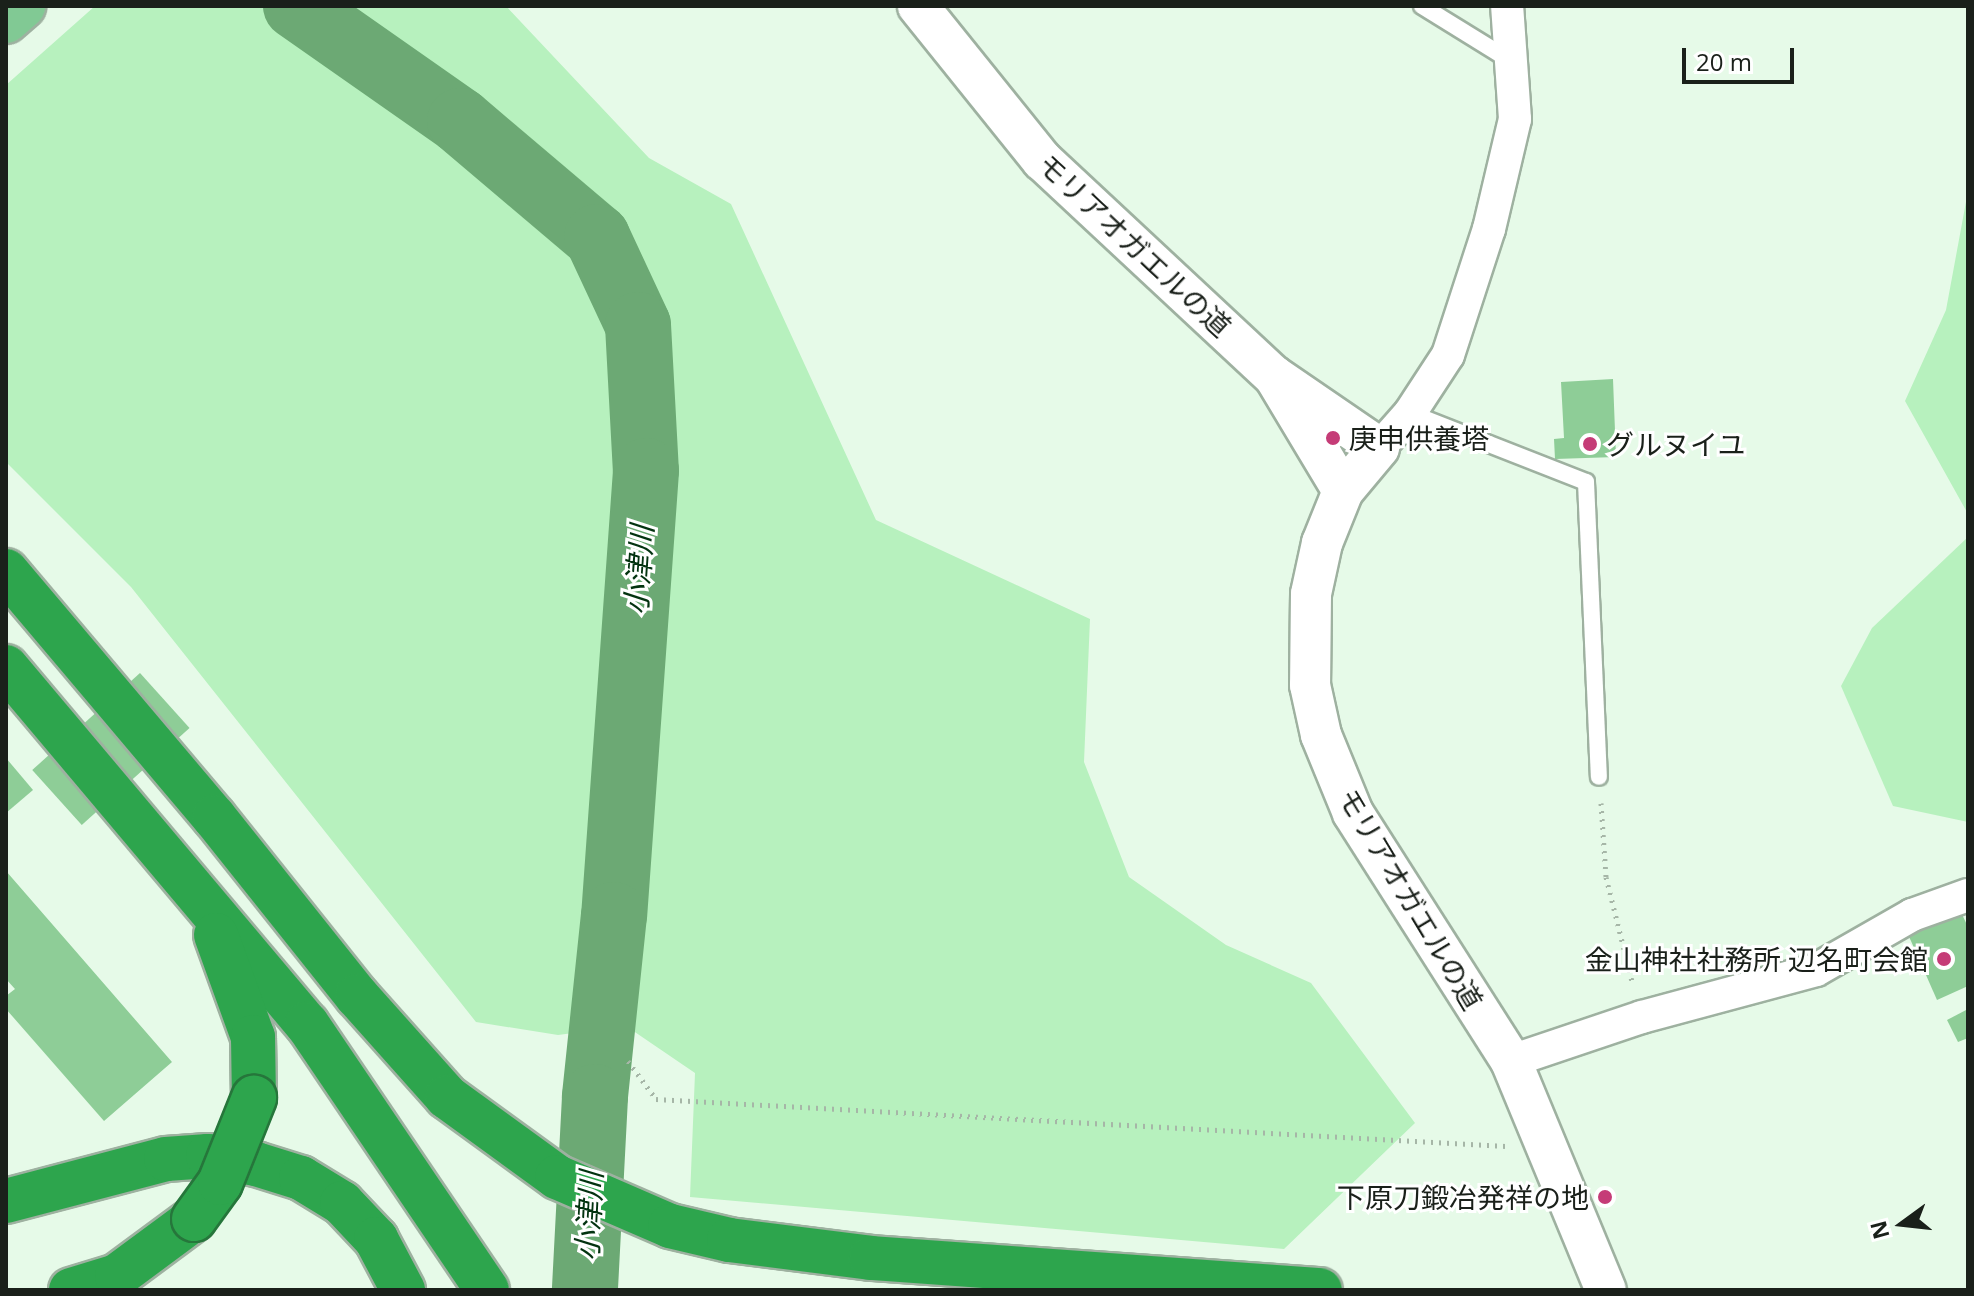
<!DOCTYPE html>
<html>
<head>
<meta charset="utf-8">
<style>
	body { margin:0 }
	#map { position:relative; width:1974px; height:1296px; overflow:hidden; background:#e6fae8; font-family:"Open Sans","Noto Sans JP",sans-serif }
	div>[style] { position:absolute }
	.green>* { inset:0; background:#b7f1be }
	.river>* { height:66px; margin:-33px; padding:0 33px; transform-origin:33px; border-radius:33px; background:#6ca974 }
	.building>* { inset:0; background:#8ecd97; transform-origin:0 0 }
	.path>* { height:5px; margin-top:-2.5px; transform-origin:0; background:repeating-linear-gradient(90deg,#a6b6a7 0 2px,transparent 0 8px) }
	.roads { filter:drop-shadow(2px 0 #9eb1a0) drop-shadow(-2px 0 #9eb1a0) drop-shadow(0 2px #9eb1a0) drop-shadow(0 -2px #9eb1a0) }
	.service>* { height:16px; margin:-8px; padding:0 8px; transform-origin:8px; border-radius:8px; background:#fff }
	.minor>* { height:32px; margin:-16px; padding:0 16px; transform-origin:16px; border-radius:16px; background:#fff }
	.tertiary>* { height:40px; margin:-20px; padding:0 20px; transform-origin:20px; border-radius:20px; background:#fff }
	.primary>* { height:44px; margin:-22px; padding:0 22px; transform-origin:22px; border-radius:22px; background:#81c994 }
	.motorway>* { height:44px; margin:-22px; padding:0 22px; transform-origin:22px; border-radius:22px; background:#2da54d }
	.bridges { filter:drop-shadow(2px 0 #26763b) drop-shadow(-2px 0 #26763b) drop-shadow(0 2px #26763b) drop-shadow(0 -2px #26763b) }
	.motorway-bridge>* { height:44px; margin:-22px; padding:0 22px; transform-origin:22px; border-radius:22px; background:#2da54d }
	.dots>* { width:22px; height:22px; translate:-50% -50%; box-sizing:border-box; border:4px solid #fff; border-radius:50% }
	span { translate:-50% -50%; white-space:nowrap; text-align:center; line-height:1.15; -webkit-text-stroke:6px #fff; paint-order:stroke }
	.street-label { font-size:28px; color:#1a201a }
	.poi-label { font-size:28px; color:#1a201a }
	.left { translate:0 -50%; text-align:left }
	.right { translate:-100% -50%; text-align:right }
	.water-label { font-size:30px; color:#033310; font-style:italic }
	.frame { position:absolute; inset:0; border:8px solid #1a201a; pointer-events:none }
	.north { position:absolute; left:1862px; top:1184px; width:80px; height:80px; -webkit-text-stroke:6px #fff; paint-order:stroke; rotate:255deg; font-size:22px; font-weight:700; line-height:32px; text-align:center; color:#1a201a }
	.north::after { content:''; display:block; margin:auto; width:28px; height:36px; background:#1a201a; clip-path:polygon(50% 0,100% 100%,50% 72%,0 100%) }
	.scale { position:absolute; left:1682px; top:48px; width:112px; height:36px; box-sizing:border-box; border:4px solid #1a201a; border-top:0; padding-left:10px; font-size:24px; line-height:28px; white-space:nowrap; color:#1a201a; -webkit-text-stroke:6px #fff; paint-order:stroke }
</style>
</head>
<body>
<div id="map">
	<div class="green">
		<i style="clip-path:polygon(95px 6px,506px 6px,649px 158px,731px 204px,876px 520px,1090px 619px,1084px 762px,1129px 877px,1226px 945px,1311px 983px,1415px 1123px,1284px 1249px,690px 1197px,695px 1073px,626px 1026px,558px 1035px,476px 1022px,131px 587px,6px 462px,6px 85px)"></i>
		<i style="clip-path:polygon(1968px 191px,1968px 514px,1905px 401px,1946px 310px)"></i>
		<i style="clip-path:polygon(1968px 537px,1968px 822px,1893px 806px,1841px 686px,1872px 628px)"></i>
	</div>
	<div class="river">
		<i style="left:296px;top:6px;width:200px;rotate:35deg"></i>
		<i style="left:460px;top:121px;width:180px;rotate:40.3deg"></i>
		<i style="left:597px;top:237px;width:97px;rotate:65deg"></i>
		<i style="left:638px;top:325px;width:146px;rotate:86.9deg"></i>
		<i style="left:646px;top:471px;width:445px;rotate:94.1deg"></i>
		<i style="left:614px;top:915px;width:183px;rotate:96deg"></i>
		<i style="left:595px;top:1097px;width:193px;rotate:93deg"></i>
	</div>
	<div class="building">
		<i style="clip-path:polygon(1613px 379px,1616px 457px,1555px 459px,1554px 439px,1564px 438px,1561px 382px)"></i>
		<i style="left:140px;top:673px;width:74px;height:145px;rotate:48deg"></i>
		<i style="clip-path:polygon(6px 758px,33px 790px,6px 813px)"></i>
		<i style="clip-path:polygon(6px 871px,172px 1062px,104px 1121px,6px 1009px,6px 996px,15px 989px,6px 979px)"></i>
		<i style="clip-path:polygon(1959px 908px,1968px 927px,1968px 986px,1937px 1000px,1907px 932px)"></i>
		<i style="clip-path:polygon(1968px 1009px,1968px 1038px,1958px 1042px,1947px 1020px)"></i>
	</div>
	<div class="path">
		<i style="left:1601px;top:803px;width:74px;rotate:86.1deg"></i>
		<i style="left:1606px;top:877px;width:111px;rotate:76deg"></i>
		<i style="left:628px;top:1061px;width:47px;rotate:53.6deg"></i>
		<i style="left:656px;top:1099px;width:851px;rotate:3.16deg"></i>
	</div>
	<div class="roads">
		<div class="service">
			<i style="left:1422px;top:6px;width:105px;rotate:31.7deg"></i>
			<i style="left:1410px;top:413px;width:189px;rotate:21.4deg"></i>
			<i style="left:1586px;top:482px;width:295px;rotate:87.5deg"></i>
		</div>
		<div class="minor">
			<i style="left:1379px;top:448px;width:47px;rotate:-48.5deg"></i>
			<i style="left:1410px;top:413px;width:69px;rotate:-56.8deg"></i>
			<i style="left:1448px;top:355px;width:133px;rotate:-72deg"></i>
			<i style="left:1489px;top:229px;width:113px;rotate:-76.7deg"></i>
			<i style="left:1515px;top:119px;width:113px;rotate:-94deg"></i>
			<i style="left:1511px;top:1061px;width:138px;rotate:-18.6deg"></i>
			<i style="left:1642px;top:1017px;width:180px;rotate:-15.1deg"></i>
			<i style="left:1816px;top:970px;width:111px;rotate:-29.8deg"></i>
			<i style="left:1912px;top:915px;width:59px;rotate:-19.7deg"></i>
		</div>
		<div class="tertiary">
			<i style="left:918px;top:6px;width:198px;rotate:51.2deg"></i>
			<i style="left:1042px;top:160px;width:317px;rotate:43deg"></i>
			<i style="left:1274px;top:376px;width:134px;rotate:59deg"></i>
			<i style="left:1274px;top:376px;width:127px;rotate:34.4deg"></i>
			<i style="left:1379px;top:448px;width:56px;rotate:129.9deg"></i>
			<i style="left:1343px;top:491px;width:56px;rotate:112deg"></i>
			<i style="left:1322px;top:543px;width:52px;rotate:102.2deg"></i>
			<i style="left:1311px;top:594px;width:91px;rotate:90.6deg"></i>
			<i style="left:1310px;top:685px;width:51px;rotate:77.6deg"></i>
			<i style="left:1321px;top:735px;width:84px;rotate:67.7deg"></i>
			<i style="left:1353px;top:813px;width:294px;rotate:57.5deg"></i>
			<i style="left:1511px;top:1061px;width:248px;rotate:67.5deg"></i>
		</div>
		<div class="primary">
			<i style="left:6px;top:21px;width:23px;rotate:-41deg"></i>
		</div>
		<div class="motorway">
			<i style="left:6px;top:571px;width:322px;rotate:49.8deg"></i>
			<i style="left:214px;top:817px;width:229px;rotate:51.4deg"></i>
			<i style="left:357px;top:996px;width:135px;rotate:48.3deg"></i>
			<i style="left:447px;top:1097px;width:136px;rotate:36deg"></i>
			<i style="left:557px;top:1177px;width:123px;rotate:23.4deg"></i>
			<i style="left:670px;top:1226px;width:61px;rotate:13.3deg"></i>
			<i style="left:729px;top:1240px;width:143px;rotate:7.2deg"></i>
			<i style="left:871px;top:1258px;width:450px;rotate:4.1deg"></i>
			<i style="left:6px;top:667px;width:467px;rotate:49.9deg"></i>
			<i style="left:307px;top:1024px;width:321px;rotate:55.9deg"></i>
			<i style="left:216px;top:935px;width:109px;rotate:70.1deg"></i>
			<i style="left:253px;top:1037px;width:61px;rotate:89.1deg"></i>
			<i style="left:6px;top:1201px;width:165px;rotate:-14.7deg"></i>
			<i style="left:166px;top:1159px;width:42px;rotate:-4.1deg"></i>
			<i style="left:208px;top:1156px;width:49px;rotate:9.5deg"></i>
			<i style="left:256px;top:1164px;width:47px;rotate:17.3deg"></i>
			<i style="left:301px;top:1178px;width:48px;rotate:31.4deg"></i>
			<i style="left:342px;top:1203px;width:50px;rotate:46.6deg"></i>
			<i style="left:376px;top:1239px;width:58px;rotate:62.1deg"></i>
			<i style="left:71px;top:1290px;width:48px;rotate:-16.9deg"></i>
			<i style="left:117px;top:1276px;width:96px;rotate:-36.5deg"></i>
		</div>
	</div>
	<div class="bridges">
		<div class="motorway-bridge">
			<i style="left:194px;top:1219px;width:44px;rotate:-54.2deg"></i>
			<i style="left:220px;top:1183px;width:92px;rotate:-68.2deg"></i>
		</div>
	</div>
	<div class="dots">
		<i style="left:1333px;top:438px;background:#c53c77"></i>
		<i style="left:1590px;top:444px;background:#c53c77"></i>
		<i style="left:1944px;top:959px;background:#c53c77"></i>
		<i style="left:1605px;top:1197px;background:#c53c77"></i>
	</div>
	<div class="street-label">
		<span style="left:1135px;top:245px;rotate:43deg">モリアオガエルの道</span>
		<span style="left:1411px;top:899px;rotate:59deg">モリアオガエルの道</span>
	</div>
	<div class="poi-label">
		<span class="left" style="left:1349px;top:438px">庚申供養塔</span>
		<span class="left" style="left:1606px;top:444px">グルヌイユ</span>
		<span class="right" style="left:1928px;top:959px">金山神社社務所 辺名町会館</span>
		<span class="right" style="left:1589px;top:1197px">下原刀鍛冶発祥の地</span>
	</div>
	<div class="water-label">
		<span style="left:639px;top:570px;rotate:-86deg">小津川</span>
		<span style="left:589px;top:1216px;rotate:-87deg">小津川</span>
	</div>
	<div class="frame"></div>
	<div class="north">N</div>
	<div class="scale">20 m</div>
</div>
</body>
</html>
